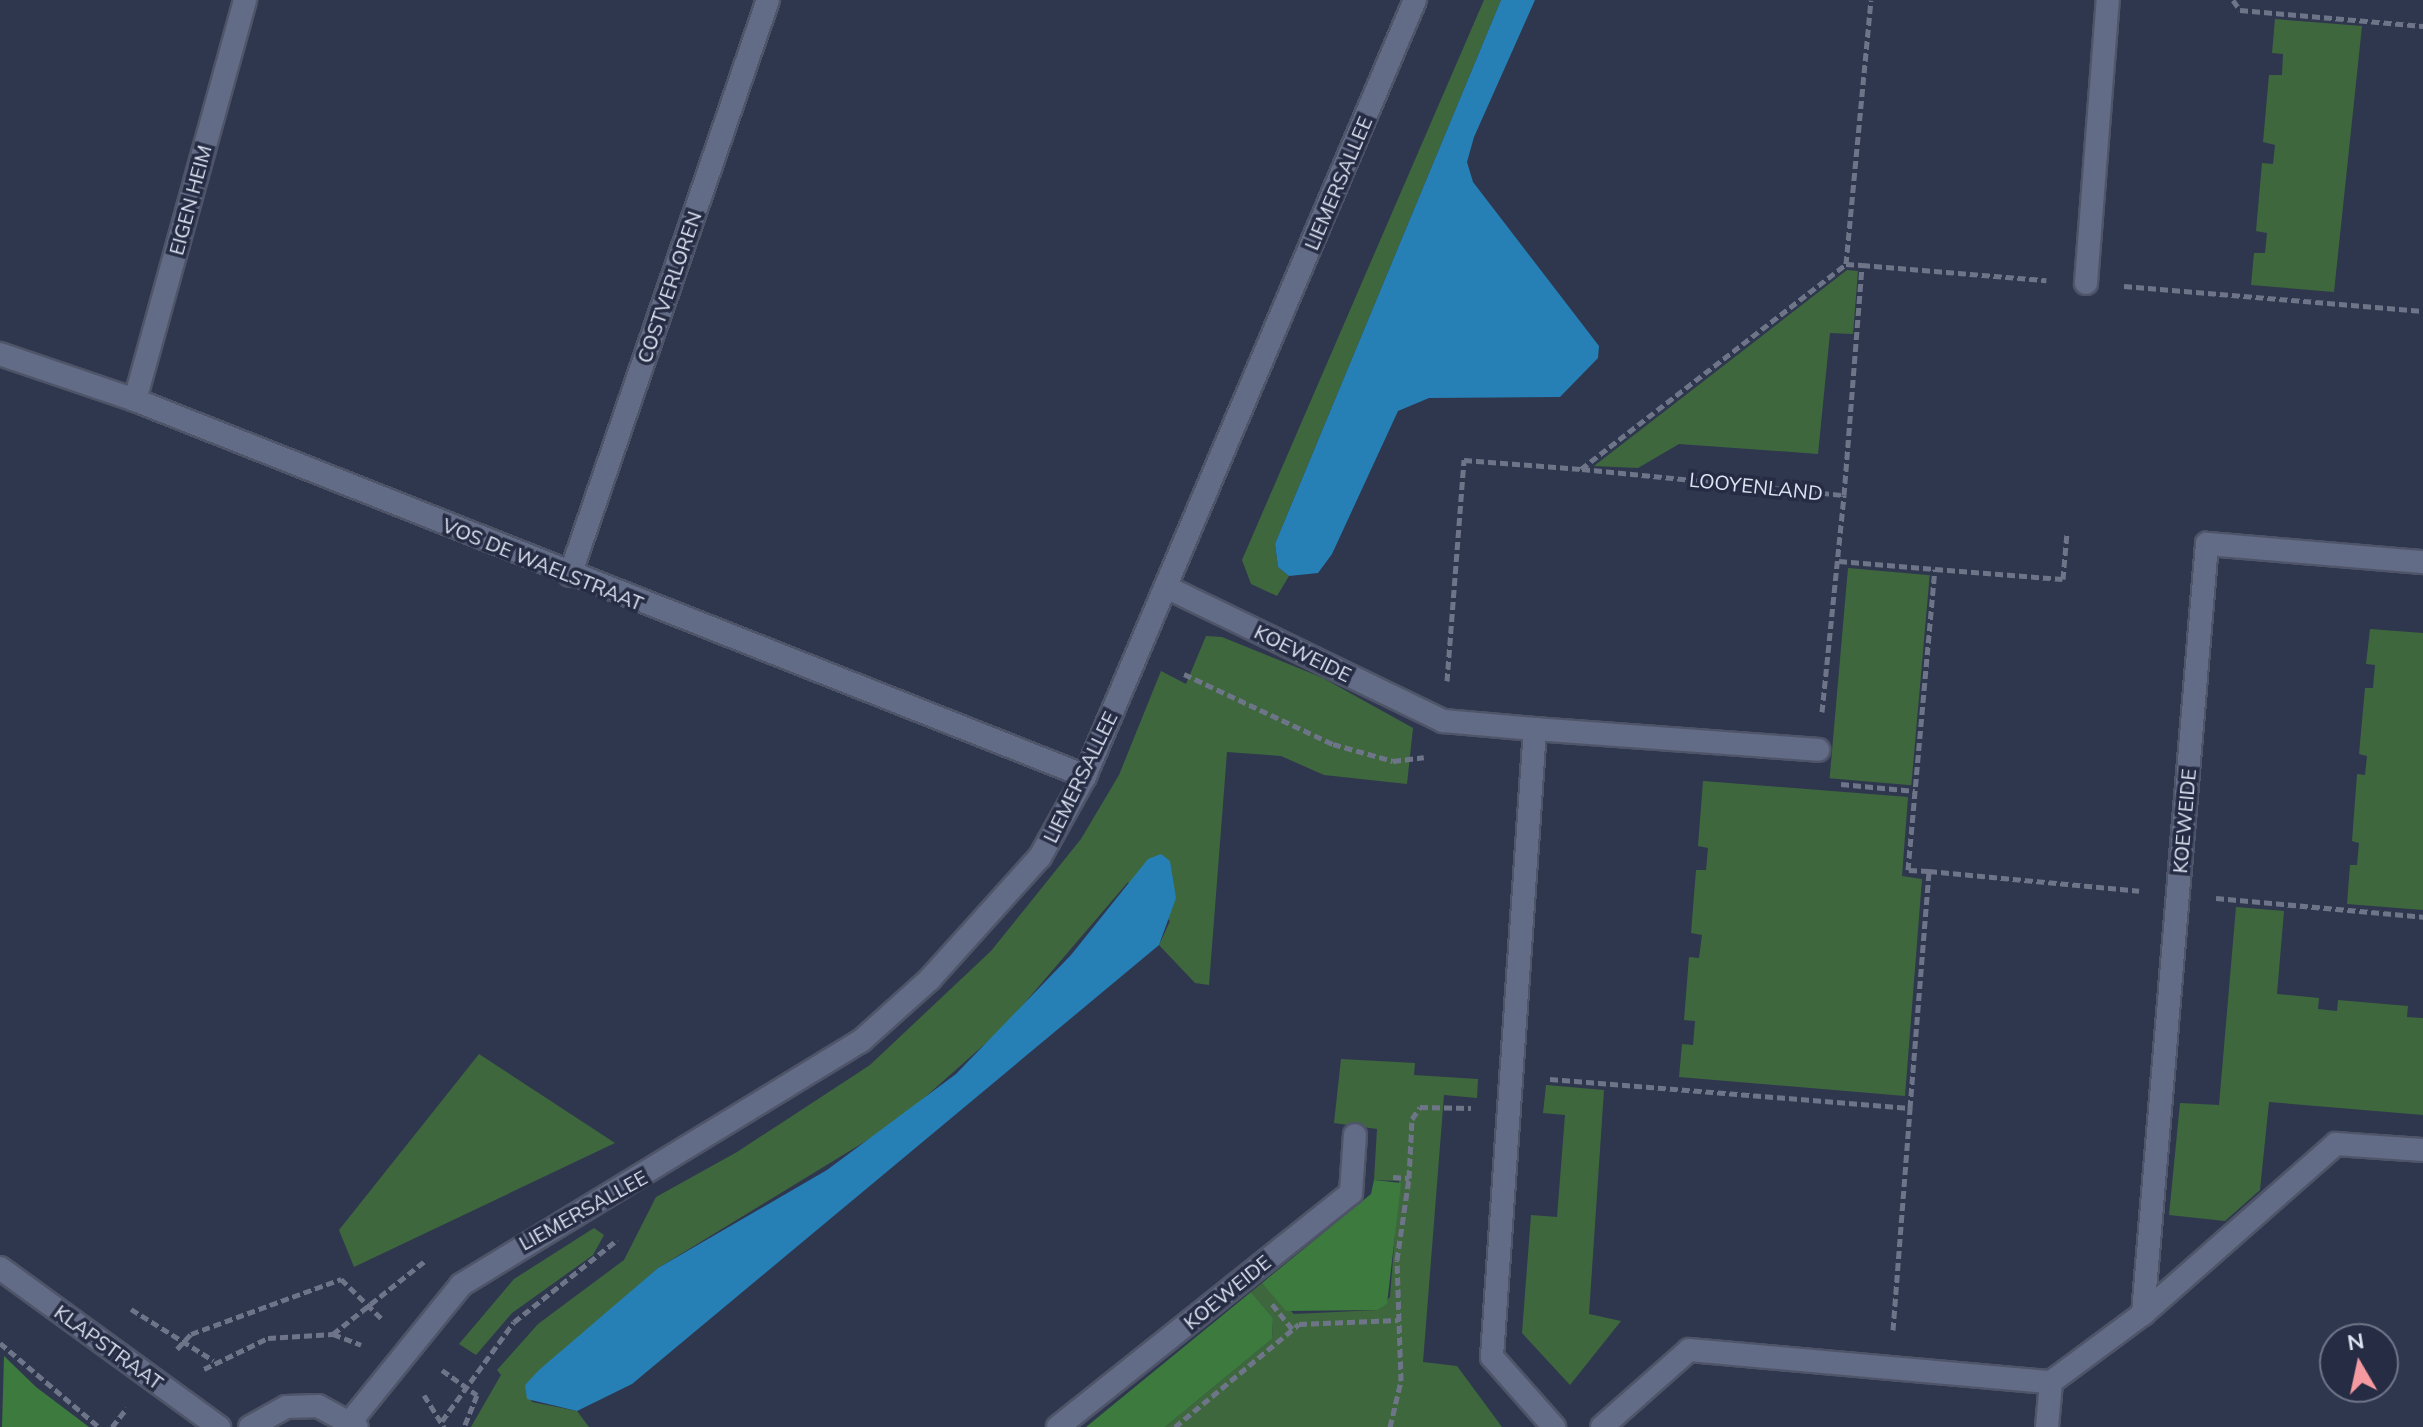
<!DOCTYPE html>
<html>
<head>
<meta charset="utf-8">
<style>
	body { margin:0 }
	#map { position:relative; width:2423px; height:1427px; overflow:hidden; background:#2f374e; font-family:Mulish,sans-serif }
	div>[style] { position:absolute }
	.green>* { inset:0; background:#3f673e; transform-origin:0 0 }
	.forest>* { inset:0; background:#3c7b3d }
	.water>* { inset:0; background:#2680b5 }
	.path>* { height:5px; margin-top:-2.5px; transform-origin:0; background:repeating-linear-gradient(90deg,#6e7589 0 8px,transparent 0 12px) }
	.roads { filter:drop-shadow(2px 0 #4f5569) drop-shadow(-2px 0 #4f5569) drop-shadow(0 2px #4f5569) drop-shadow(0 -2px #4f5569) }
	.minor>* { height:22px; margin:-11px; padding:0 11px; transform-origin:11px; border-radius:11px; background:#636c86 }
	.tertiary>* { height:22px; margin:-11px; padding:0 11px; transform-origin:11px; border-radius:11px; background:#636c86 }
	span { translate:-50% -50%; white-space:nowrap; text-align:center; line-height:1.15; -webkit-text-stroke:7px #252c43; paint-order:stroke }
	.street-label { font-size:20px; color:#dee4f3 }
	.north { position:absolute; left:2319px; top:1323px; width:80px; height:80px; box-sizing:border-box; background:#252c43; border:2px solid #6f7689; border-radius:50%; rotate:351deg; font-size:22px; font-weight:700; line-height:32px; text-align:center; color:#dee4f3 }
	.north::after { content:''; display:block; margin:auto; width:28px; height:36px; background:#f49aa0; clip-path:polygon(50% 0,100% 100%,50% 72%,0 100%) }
</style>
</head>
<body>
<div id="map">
	<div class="green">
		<i style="clip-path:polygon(1484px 0,1501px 0,1275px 544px,1278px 567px,1289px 576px,1277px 596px,1251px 584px,1242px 560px)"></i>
		<i style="clip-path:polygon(2275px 19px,2362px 26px,2334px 292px,2251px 285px,2254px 253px,2265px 253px,2267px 233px,2256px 231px,2262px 163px,2273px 164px,2275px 145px,2263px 142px,2269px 75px,2282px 75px,2283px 54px,2272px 53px)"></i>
		<i style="clip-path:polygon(1847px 270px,1858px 271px,1853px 334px,1830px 333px,1818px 454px,1679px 444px,1638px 468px,1594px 466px)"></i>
		<i style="left:1848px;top:568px;width:82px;height:211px;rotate:5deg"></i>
		<i style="clip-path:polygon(2370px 629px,2423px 633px,2423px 910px,2347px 904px,2350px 865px,2357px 865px,2359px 843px,2352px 841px,2357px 774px,2365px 775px,2367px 756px,2359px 754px,2365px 688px,2373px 688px,2375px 665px,2366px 664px)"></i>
		<i style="clip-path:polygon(1206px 636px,1222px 637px,1323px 678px,1413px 728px,1407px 784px,1324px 775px,1281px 756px,1227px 752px,1209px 985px,1195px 983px,1159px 945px,1170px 921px,1128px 882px,1004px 1027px,897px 1122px,658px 1268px,525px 1385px,532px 1402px,577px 1411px,589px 1427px,471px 1427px,501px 1375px,497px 1370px,538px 1324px,624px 1260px,656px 1197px,737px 1152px,870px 1065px,991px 951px,1081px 839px,1119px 775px,1161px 671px,1186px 684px)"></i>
		<i style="clip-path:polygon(1703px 781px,1908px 797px,1902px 876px,1922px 879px,1905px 1096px,1679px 1077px,1682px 1044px,1693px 1045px,1695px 1021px,1684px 1020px,1689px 957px,1699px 958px,1702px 935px,1691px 933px,1696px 870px,1706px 870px,1708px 848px,1698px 846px)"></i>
		<i style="clip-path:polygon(2236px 907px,2284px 911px,2277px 994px,2319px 998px,2318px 1009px,2337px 1011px,2338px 1000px,2408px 1006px,2407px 1017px,2423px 1018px,2423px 1115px,2269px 1102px,2260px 1190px,2225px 1221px,2169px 1215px,2180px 1103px,2219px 1105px)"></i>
		<i style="clip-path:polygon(479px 1054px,615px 1143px,354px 1267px,339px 1230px)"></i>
		<i style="clip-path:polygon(1341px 1059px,1415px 1063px,1414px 1075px,1478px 1079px,1477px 1098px,1444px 1095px,1423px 1362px,1457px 1366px,1502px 1427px,1165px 1427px,1272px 1339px,1273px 1318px,1251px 1292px,1262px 1283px,1294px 1314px,1377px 1310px,1390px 1297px,1399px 1181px,1374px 1180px,1377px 1129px,1334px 1123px)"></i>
		<i style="clip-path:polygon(1546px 1085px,1604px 1090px,1589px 1314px,1621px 1321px,1570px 1385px,1522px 1333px,1531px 1215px,1557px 1217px,1565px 1115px,1543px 1113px)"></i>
		<i style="clip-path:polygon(594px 1228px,604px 1235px,593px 1255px,512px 1313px,476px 1355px,459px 1344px,514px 1279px)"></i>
	</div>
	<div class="forest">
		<i style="clip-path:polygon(1374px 1180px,1401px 1183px,1387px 1304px,1377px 1310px,1286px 1311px,1262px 1283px,1371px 1194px)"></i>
		<i style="clip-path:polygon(1251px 1292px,1273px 1318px,1272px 1339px,1165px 1427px,1086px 1427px)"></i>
		<i style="clip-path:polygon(4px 1356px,36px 1387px,89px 1427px,2px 1427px)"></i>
	</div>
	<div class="water">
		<i style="clip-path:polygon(1501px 0,1535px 0,1474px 137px,1467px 162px,1473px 182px,1599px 346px,1598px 358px,1560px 397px,1429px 398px,1398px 411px,1332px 554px,1318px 573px,1289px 576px,1278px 567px,1275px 544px)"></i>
		<i style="clip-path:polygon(1161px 854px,1170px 861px,1176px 898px,1159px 945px,632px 1384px,577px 1411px,527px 1399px,525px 1385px,539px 1370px,658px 1268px,827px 1170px,956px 1074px,1071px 955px,1148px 859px)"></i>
	</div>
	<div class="path">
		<i style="left:2233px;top:0;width:12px;rotate:55deg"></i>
		<i style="left:2240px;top:10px;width:184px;rotate:5deg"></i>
		<i style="left:1846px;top:264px;width:16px;rotate:4deg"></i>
		<i style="left:2124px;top:286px;width:300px;rotate:4.8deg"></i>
		<i style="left:1582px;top:469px;width:263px;rotate:5.7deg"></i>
		<i style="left:1844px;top:495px;width:231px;rotate:-85.5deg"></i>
		<i style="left:1862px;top:265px;width:185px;rotate:4.7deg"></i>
		<i style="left:1839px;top:561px;width:96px;rotate:4.8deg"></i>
		<i style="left:1184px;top:674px;width:165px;rotate:25.2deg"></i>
		<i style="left:1333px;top:744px;width:62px;rotate:15.8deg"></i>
		<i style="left:1393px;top:761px;width:31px;rotate:-7deg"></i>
		<i style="left:1447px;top:681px;width:222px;rotate:-85.6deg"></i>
		<i style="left:1464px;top:460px;width:117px;rotate:4.4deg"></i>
		<i style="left:1581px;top:469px;width:335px;rotate:-37.7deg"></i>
		<i style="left:1846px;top:264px;width:265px;rotate:-84.6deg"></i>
		<i style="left:1822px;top:712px;width:218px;rotate:-84.2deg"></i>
		<i style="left:1841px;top:784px;width:74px;rotate:5.4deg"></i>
		<i style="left:1929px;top:871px;width:211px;rotate:5.4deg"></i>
		<i style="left:2216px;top:898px;width:208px;rotate:5.2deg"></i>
		<i style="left:1550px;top:1079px;width:361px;rotate:4.6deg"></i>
		<i style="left:1910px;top:1108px;width:238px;rotate:-85.4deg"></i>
		<i style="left:1929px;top:871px;width:21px;rotate:-177deg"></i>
		<i style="left:1908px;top:870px;width:302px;rotate:-84.9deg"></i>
		<i style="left:1935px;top:569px;width:128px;rotate:4.5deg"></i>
		<i style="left:2063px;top:579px;width:47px;rotate:-85.1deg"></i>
		<i style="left:1393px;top:1177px;width:16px;rotate:4deg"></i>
		<i style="left:1409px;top:1178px;width:59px;rotate:-87.1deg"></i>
		<i style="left:1412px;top:1119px;width:14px;rotate:-56deg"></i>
		<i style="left:1420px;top:1107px;width:51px;rotate:1.1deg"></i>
		<i style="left:1272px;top:1304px;width:32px;rotate:51deg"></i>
		<i style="left:131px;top:1309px;width:97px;rotate:31.9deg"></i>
		<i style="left:1893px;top:1330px;width:223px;rotate:-85.6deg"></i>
		<i style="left:333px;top:1334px;width:119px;rotate:-38.5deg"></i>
		<i style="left:0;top:1343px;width:130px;rotate:40.3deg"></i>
		<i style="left:177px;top:1349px;width:21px;rotate:-47deg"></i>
		<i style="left:191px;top:1334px;width:160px;rotate:-20.1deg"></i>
		<i style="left:341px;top:1279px;width:57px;rotate:44.3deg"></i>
		<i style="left:204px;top:1369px;width:71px;rotate:-25.8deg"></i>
		<i style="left:268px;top:1338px;width:65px;rotate:-3.5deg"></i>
		<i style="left:333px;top:1334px;width:30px;rotate:21deg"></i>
		<i style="left:442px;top:1370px;width:43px;rotate:35.5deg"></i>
		<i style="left:477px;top:1395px;width:35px;rotate:112deg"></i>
		<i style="left:424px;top:1395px;width:38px;rotate:58deg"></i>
		<i style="left:442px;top:1421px;width:122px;rotate:-54deg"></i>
		<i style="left:514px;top:1322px;width:132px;rotate:-38.5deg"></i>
		<i style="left:112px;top:1427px;width:24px;rotate:-52deg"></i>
		<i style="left:1175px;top:1427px;width:161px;rotate:-39.7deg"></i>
		<i style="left:1299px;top:1324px;width:99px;rotate:-2.3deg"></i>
		<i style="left:1390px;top:1427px;width:47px;rotate:-76.6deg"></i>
		<i style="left:1401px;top:1381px;width:121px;rotate:-91.9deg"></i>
		<i style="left:1397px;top:1260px;width:83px;rotate:-81.7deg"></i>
	</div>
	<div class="roads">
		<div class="minor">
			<i style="left:2086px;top:283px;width:284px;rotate:-85.6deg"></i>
			<i style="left:0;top:354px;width:143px;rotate:18.8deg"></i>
			<i style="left:135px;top:400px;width:1022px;rotate:21.59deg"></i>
			<i style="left:135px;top:400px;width:415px;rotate:-74.6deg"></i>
			<i style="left:570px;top:575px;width:608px;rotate:-71deg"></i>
			<i style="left:1166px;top:587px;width:308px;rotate:25.8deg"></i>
			<i style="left:1443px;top:721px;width:92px;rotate:5deg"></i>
			<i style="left:1535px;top:729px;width:629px;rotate:93.92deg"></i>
			<i style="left:1492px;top:1357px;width:94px;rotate:48.5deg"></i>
			<i style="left:1535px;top:729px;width:284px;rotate:4.2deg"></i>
			<i style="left:2143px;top:1314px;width:773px;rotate:-85.25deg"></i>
			<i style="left:2207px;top:544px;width:217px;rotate:4.8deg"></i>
			<i style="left:1058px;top:1427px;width:375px;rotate:-38.6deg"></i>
			<i style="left:1351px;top:1193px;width:58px;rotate:-86.1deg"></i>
			<i style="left:1602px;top:1427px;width:116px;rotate:-41.5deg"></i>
			<i style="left:1689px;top:1350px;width:363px;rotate:5.1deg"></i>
			<i style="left:2051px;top:1382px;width:114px;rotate:-36.5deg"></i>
			<i style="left:2143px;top:1314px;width:257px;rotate:-41.4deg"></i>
			<i style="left:2336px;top:1144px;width:87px;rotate:3.9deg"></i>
			<i style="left:2047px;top:1427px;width:45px;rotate:-84.9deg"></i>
		</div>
		<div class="tertiary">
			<i style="left:0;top:1268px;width:271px;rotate:36deg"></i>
			<i style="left:351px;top:1421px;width:175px;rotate:-51deg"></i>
			<i style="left:461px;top:1285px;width:469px;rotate:-31.4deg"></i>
			<i style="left:861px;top:1041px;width:93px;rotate:-41.9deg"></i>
			<i style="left:930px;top:979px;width:164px;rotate:-48deg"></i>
			<i style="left:1040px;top:857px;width:93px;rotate:-60.9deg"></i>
			<i style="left:1085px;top:776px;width:843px;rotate:-66.96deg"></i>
			<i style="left:250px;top:1427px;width:41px;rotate:-29.1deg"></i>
			<i style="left:286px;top:1407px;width:32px;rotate:-2deg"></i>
			<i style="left:318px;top:1406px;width:44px;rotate:28.3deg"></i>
		</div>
	</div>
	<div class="street-label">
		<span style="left:1338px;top:183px;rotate:-67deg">LIEMERSALLEE</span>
		<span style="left:190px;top:200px;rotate:-75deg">EIGEN HEIM</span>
		<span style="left:669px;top:287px;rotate:-71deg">COSTVERLOREN</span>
		<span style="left:1756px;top:486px;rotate:6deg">LOOYENLAND</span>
		<span style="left:543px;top:564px;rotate:22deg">VOS DE WAELSTRAAT</span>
		<span style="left:1303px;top:653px;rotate:26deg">KOEWEIDE</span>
		<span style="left:1080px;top:777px;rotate:-64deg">LIEMERSALLEE</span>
		<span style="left:2184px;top:821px;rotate:-85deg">KOEWEIDE</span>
		<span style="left:583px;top:1210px;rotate:-29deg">LIEMERSALLEE</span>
		<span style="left:1227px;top:1292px;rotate:-39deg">KOEWEIDE</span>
		<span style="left:109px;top:1347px;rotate:36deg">KLAPSTRAAT</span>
	</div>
	<div class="north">N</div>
</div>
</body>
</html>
